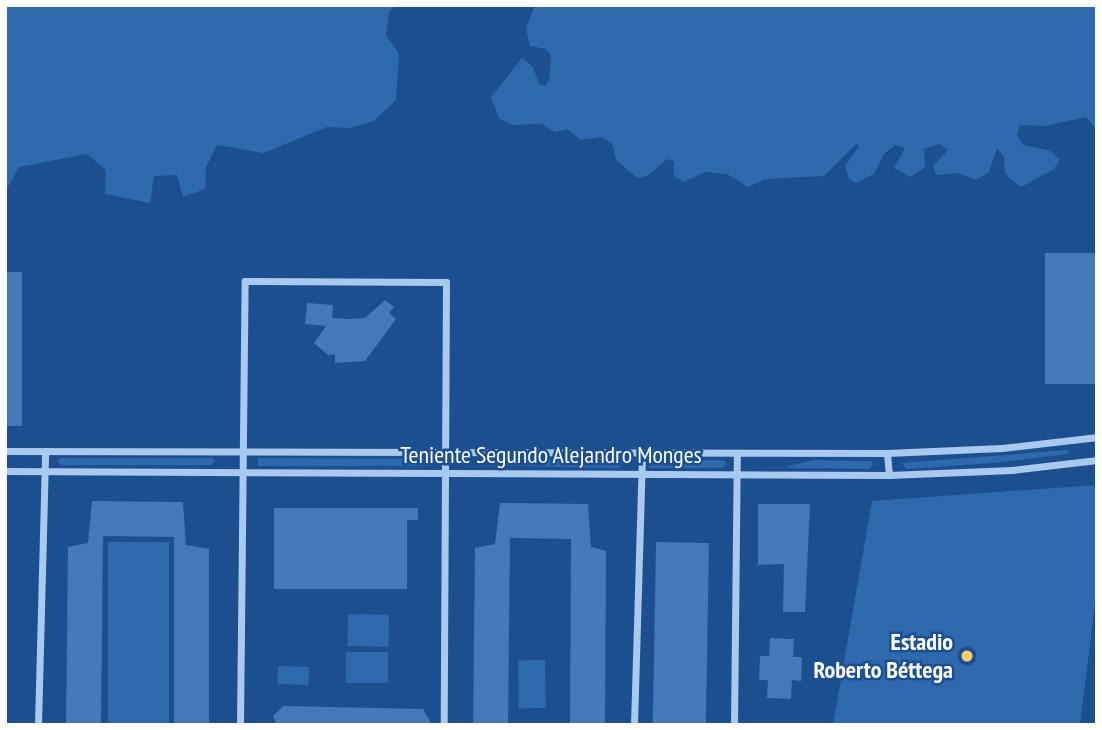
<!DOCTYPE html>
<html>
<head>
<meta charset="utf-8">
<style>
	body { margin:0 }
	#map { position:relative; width:1102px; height:730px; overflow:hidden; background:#1b4f8f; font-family:"PT Sans Narrow",sans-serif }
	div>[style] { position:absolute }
	.green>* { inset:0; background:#2e69ad; transform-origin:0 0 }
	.building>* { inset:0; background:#4478b7; transform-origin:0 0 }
	.minor>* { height:7px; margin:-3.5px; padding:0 3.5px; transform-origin:3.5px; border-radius:3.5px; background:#a9c9ee }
	.dots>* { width:19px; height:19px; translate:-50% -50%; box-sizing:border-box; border:4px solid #1b4f8f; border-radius:50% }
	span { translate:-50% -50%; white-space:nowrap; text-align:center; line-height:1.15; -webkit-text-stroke:5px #1b4f8f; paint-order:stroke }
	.street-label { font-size:24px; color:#fff }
	.poi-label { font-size:24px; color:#fff; font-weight:700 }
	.right { translate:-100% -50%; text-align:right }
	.frame { position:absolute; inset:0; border:7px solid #fff; pointer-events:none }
</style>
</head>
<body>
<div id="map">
	<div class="green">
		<i style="clip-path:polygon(5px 5px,396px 5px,389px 12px,386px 35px,399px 54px,396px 100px,374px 121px,350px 128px,327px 127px,263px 153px,217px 145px,206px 167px,205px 189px,183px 197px,177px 175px,154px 176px,150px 203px,105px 194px,106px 170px,87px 154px,19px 167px,5px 192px)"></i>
		<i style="clip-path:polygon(535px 5px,1097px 5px,1097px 130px,1086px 117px,1046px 126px,1020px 125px,1017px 136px,1023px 145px,1048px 150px,1060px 159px,1054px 169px,1021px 187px,1005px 174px,1004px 157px,997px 148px,989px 172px,976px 180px,958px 173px,936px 175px,933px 166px,948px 150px,939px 144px,924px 149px,925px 167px,910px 177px,894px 168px,905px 148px,895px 145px,884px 154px,874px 174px,856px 183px,849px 179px,845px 166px,859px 147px,857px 143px,824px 176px,765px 179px,748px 187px,727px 174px,705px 172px,683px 182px,674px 176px,674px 161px,667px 159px,647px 176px,637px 178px,616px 160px,612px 143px,601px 137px,580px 140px,568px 129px,555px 132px,541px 124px,512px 125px,499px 118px,491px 97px,522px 58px,533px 67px,539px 84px,545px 86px,549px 80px,551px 55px,546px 49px,530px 46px,526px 28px)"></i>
		<i style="clip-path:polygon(1068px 450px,1069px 454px,993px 463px,906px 469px,902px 463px)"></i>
		<i style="clip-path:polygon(62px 458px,212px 458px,215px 461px,211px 465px,61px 465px,57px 461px)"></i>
		<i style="clip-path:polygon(258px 458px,432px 459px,435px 462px,431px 466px,258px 466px)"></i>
		<i style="clip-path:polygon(524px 459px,619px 459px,622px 463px,618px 468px,459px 465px,504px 465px)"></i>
		<i style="clip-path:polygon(649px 460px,724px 460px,726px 464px,723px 468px,649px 468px)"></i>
		<i style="clip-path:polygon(813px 460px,871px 461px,873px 464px,869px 469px,747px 467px,785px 467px)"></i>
		<i style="clip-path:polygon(1097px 485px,1097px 587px,1080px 725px,833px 725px,872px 501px)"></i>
		<i style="left:108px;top:542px;width:61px;height:183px"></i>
		<i style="left:348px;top:614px;width:41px;height:32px;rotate:1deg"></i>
		<i style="left:346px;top:652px;width:42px;height:31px"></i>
		<i style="left:545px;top:660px;width:48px;height:27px;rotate:89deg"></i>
		<i style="left:278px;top:666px;width:31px;height:18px;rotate:2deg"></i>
	</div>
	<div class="building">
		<i style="left:1045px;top:253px;width:52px;height:131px"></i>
		<i style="left:5px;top:272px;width:17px;height:154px"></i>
		<i style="clip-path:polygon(385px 300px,394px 307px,389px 313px,396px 319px,365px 361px,335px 363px,335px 354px,328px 355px,314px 343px,326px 326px,305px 324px,307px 303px,333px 305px,332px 318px,349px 319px,365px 318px)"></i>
		<i style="clip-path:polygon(92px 501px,183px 502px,186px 545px,209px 549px,209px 725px,174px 725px,174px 537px,103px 536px,101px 725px,66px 725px,68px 547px,88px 543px)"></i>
		<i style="clip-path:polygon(500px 503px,588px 504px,591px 547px,606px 551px,605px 725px,570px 725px,571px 539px,510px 538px,508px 725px,473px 725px,475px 548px,495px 544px)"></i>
		<i style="clip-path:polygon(758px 504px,810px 504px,805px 612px,783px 612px,784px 564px,758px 565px)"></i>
		<i style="clip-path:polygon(274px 508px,418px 508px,418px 520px,407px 520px,407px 589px,274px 589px)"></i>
		<i style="left:656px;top:542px;width:53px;height:183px;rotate:1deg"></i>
		<i style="clip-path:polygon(770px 638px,794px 639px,793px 657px,802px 657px,801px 681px,792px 680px,791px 699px,767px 698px,768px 680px,759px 680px,760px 656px,769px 656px)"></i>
		<i style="clip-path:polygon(283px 706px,423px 709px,432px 725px,277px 725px,273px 716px)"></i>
	</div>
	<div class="minor">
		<i style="left:5px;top:451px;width:882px;rotate:0.13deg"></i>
		<i style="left:887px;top:453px;width:115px;rotate:-2.5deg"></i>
		<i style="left:1002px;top:448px;width:96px;rotate:-6.6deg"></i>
		<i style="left:887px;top:453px;width:22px;rotate:85deg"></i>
		<i style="left:5px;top:471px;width:884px;rotate:0.26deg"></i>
		<i style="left:889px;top:475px;width:123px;rotate:-2.3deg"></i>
		<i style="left:1012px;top:470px;width:86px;rotate:-6.7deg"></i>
		<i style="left:38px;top:725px;width:274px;rotate:-88.5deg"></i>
		<i style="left:240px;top:725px;width:444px;rotate:-89.4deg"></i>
		<i style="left:245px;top:281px;width:201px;rotate:0.3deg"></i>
		<i style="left:446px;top:282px;width:443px;rotate:90.3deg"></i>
		<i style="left:634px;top:725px;width:273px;rotate:-88.3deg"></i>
		<i style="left:734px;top:725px;width:272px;rotate:-89.4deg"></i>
	</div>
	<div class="dots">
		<i style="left:967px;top:656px;background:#ffd166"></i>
	</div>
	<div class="street-label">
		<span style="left:551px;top:455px">Teniente Segundo Alejandro Monges</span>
	</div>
	<div class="poi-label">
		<span class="right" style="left:953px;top:656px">Estadio<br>Roberto Béttega</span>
	</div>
	<div class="frame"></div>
</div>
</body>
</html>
